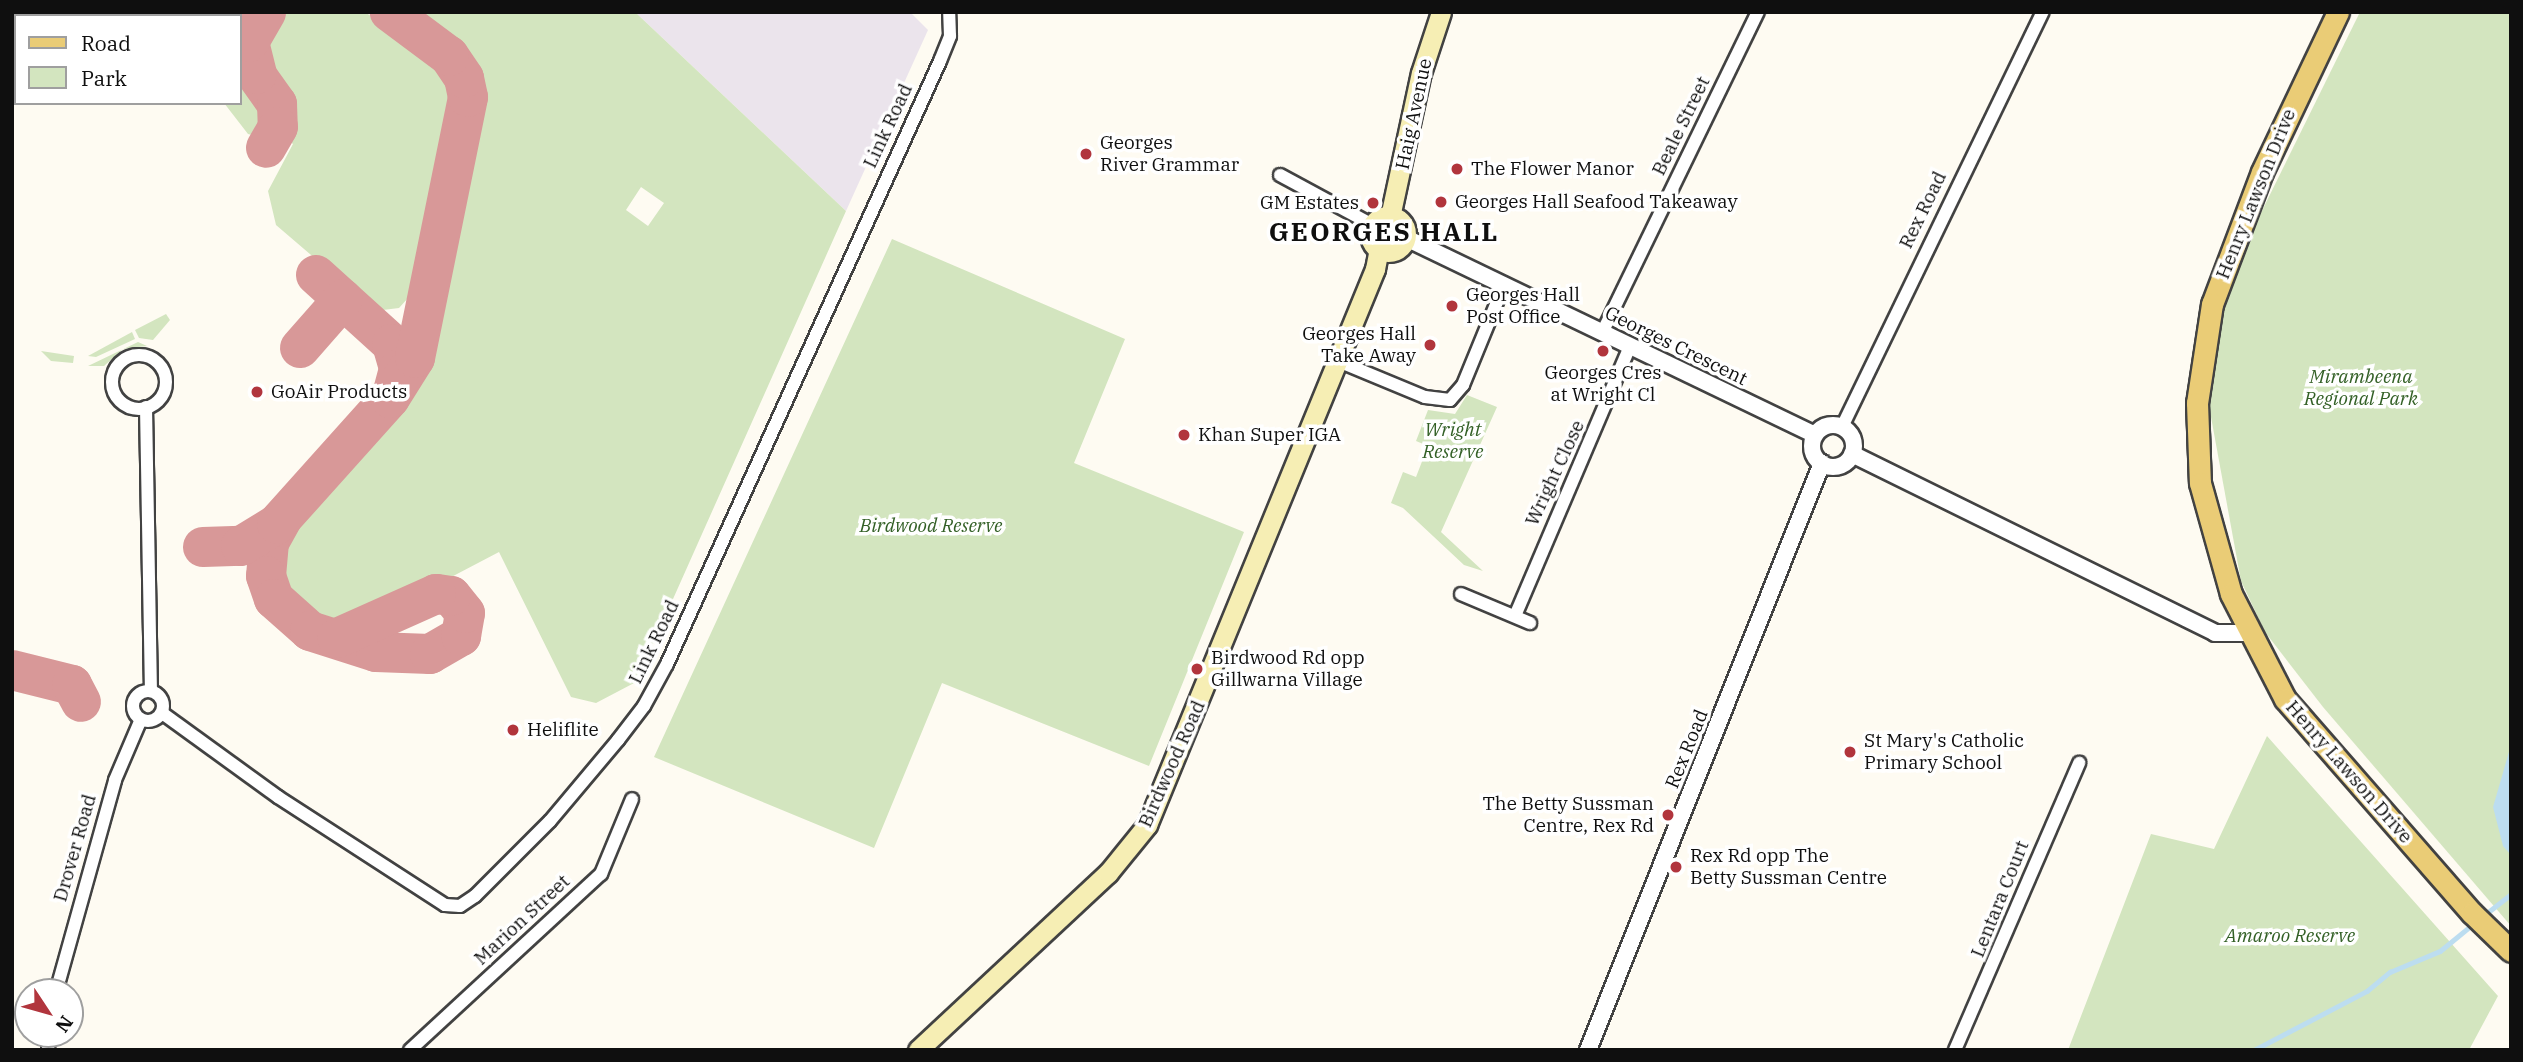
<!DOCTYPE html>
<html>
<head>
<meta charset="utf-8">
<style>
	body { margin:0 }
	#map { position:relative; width:2523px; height:1062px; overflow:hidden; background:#fefbf2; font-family:"IBM Plex Serif",serif }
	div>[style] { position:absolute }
	.industrial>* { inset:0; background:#ebe4ec }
	.green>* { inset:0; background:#d3e5bf }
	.water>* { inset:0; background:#bcddf0 }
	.stream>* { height:4.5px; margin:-2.25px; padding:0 2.25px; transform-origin:2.25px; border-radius:2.25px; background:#bcddf0 }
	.taxiway>* { height:40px; margin:-20px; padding:0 20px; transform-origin:20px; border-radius:20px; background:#d89898 }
	.roads { filter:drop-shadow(2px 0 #424242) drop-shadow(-2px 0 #424242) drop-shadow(0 2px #424242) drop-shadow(0 -2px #424242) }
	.minor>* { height:12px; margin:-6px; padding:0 6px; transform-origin:6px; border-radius:6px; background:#fff }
	.minor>.ring { margin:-6px; padding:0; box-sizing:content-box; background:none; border:12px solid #fff; border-radius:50% }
	.tertiary>* { height:16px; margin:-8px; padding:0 8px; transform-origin:8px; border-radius:8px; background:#fff }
	.tertiary>.ring { margin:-8px; padding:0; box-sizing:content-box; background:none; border:16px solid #fff; border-radius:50% }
	.secondary>* { height:19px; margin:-9.5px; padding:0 9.5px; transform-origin:9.5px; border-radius:9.5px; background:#f6eeb4 }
	.secondary>.ring { margin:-9.5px; padding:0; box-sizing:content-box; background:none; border:19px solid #f6eeb4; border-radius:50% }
	.primary>* { height:21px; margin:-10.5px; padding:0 10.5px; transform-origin:10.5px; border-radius:10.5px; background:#eacc76 }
	.dots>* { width:19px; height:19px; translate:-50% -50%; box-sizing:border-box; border:4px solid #fff; border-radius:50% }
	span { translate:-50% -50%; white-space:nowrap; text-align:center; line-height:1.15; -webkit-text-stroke:7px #fff; paint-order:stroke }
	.street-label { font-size:19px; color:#0f0f0f }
	.poi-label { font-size:19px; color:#0f0f0f }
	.left { translate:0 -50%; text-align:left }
	.right { translate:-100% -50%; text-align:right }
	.park-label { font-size:19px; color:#336026; font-style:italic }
	.district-label { font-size:26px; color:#0f0f0f; font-weight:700; letter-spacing:2px }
	.frame { position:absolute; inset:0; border:14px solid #0f0f0f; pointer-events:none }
	.legend { position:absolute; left:14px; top:14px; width:228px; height:91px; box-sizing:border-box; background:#fff; border:2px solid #9f9f9f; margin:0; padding:9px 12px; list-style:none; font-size:21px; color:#0f0f0f }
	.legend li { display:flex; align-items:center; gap:14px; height:35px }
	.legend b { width:35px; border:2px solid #9f9f9f }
	.north { position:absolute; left:14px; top:978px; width:70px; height:70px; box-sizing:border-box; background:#fff; border:2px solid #9f9f9f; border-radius:50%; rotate:126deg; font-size:19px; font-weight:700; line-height:28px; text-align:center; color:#0f0f0f }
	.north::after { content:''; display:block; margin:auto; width:24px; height:32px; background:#b1353d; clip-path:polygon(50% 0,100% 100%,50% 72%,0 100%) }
</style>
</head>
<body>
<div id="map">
	<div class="industrial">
		<i style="clip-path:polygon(635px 12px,910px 12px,928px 30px,846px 211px)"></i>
	</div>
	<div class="green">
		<i style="clip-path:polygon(288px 12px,365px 12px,435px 61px,450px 80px,454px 113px,418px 287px,399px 308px,383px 310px,366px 302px,276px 225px,268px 191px,293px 144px,287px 139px,291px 116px,286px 94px,266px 64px,263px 47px,269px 32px)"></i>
		<i style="clip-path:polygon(evenodd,412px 12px,635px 12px,846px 211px,636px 682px,596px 703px,571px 697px,499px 552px,354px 628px,312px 624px,286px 602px,276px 586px,276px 553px,285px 532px,412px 393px,430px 357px,481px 95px,466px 55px,412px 12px,641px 187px,664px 203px,648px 226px,626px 210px,641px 187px)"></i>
		<i style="clip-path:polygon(2360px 12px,2511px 12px,2511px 926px,2323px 707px,2265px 632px,2241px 581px,2209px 406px,2226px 296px,2252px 231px)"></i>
		<i style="clip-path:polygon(240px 73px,264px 107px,265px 127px,256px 136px,248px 134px,224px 103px,240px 103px)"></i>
		<i style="clip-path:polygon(892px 239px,1125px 339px,1074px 463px,1244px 532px,1149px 766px,942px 683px,874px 848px,654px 757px)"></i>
		<i style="clip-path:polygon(166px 314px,170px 320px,153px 340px,139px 338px,135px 330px)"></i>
		<i style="clip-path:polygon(132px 332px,135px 339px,96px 357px,88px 356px)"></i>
		<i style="clip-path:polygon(138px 342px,147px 346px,123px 349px,104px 366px,88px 366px)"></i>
		<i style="clip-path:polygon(41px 351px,74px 356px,73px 363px,51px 361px)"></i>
		<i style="clip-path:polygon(1467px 395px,1497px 407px,1441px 532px,1483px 571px,1464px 565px,1403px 508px,1391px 503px,1403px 472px,1416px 477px,1428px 446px,1416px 441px,1428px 410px,1455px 414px)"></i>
		<i style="clip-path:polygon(2267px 736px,2498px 996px,2469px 1050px,2068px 1050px,2151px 834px,2214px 849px)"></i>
	</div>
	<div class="water">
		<i style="clip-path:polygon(2511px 745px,2511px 855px,2503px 846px,2493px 807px)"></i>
	</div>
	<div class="stream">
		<i style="left:2483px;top:916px;width:36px;rotate:-38deg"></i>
		<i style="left:2254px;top:1050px;width:127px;rotate:-27.6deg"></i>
		<i style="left:2367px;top:991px;width:30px;rotate:-40deg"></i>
		<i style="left:2390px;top:972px;width:54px;rotate:-22.8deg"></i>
		<i style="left:2440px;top:951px;width:43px;rotate:-39.3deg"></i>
	</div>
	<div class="taxiway">
		<i style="left:209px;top:12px;width:4px;rotate:63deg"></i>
		<i style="left:240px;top:52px;width:64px;rotate:54.6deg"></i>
		<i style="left:277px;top:104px;width:23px;rotate:88deg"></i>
		<i style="left:278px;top:127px;width:24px;rotate:120deg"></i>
		<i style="left:257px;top:74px;width:33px;rotate:-104deg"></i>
		<i style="left:249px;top:42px;width:34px;rotate:-60deg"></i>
		<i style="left:316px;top:275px;width:103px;rotate:42.2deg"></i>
		<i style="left:392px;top:344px;width:26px;rotate:74deg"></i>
		<i style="left:399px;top:369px;width:24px;rotate:105deg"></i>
		<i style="left:300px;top:348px;width:65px;rotate:-48.7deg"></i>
		<i style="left:282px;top:519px;width:26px;rotate:119deg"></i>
		<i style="left:269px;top:542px;width:34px;rotate:95deg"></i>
		<i style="left:266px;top:576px;width:24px;rotate:71deg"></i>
		<i style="left:274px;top:599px;width:48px;rotate:41.6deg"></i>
		<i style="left:310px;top:631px;width:69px;rotate:17.7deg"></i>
		<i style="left:376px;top:652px;width:54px;rotate:2.1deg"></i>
		<i style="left:430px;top:654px;width:36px;rotate:-30deg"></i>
		<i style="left:461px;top:636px;width:23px;rotate:-80deg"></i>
		<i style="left:465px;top:613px;width:22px;rotate:-129deg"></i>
		<i style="left:451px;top:596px;width:15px;rotate:-172deg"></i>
		<i style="left:436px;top:594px;width:108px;rotate:156deg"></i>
		<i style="left:203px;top:547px;width:38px;rotate:-2deg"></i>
		<i style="left:241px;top:546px;width:42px;rotate:-31.4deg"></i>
		<i style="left:277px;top:524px;width:169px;rotate:-48.1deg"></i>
		<i style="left:390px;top:398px;width:47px;rotate:-58deg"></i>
		<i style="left:415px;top:358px;width:266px;rotate:-78.5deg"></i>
		<i style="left:468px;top:97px;width:19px;rotate:-102deg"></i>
		<i style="left:464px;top:78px;width:27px;rotate:-124deg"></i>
		<i style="left:449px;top:56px;width:74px;rotate:-143.3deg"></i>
		<i style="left:12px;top:670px;width:62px;rotate:14deg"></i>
		<i style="left:72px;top:685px;width:19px;rotate:62deg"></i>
	</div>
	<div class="roads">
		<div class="minor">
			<i style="left:1280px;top:175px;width:103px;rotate:28.3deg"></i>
			<i style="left:1602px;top:333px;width:357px;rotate:-64.1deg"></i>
			<i class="ring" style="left:112px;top:355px;width:42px;height:42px"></i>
			<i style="left:1338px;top:361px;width:94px;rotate:22.5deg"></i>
			<i style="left:1425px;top:397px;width:25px;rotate:7deg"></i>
			<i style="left:1450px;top:400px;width:20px;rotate:-49deg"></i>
			<i style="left:1463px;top:385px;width:108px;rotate:-67.7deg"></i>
			<i style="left:146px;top:407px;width:284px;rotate:89deg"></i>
			<i style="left:1842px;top:427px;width:461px;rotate:-64.2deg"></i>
			<i style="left:1461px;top:594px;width:75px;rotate:22.8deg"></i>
			<i style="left:1515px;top:616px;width:293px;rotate:-66.9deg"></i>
			<i class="ring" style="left:133px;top:691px;width:18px;height:18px"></i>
			<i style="left:162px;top:713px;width:143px;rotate:35.9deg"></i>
			<i style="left:278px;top:797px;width:199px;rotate:32.9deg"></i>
			<i style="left:445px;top:905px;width:15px;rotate:4deg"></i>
			<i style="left:460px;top:906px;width:18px;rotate:-34deg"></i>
			<i style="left:475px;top:896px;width:106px;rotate:-45deg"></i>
			<i style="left:550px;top:821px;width:106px;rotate:-50deg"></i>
			<i style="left:618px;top:740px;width:43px;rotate:-52.6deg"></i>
			<i style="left:644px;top:706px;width:48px;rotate:-61.3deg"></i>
			<i style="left:667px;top:664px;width:662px;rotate:-65.64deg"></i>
			<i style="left:940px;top:61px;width:27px;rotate:-68deg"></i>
			<i style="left:950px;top:36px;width:24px;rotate:-92deg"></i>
			<i style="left:56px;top:992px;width:220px;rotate:-74.4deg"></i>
			<i style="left:115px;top:780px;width:66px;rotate:-66.9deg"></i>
			<i style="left:48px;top:1050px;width:16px;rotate:-86deg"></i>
			<i style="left:410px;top:1050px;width:260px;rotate:-42.7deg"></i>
			<i style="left:601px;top:874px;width:81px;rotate:-67.5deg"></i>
			<i style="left:1955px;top:1050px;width:313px;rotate:-66.6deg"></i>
		</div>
		<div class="tertiary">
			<i style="left:1406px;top:238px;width:454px;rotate:25.7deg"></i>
			<i class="ring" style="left:1812px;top:425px;width:26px;height:26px"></i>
			<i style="left:1852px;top:454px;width:405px;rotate:26.2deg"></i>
			<i style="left:2215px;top:633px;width:34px"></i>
			<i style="left:1588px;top:1050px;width:632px;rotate:-68.27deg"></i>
		</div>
		<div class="secondary">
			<i class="ring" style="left:1370px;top:216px;width:17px;height:17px"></i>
			<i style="left:1390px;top:217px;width:147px;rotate:-77.9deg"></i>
			<i style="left:1421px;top:73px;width:64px;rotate:-71.8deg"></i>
			<i style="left:918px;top:1050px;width:260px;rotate:-43deg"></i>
			<i style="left:1108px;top:873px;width:62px;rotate:-50.9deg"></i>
			<i style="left:1147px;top:825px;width:601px;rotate:-67.7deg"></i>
			<i style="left:1375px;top:269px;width:21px;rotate:-79deg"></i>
		</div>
		<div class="primary">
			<i style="left:2338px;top:12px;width:177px;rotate:115.4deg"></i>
			<i style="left:2262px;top:172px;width:141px;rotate:110.7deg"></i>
			<i style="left:2212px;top:304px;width:100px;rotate:98.6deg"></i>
			<i style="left:2197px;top:403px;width:80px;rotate:87.9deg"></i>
			<i style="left:2200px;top:483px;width:115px;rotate:74.4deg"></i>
			<i style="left:2231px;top:594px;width:118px;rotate:62.8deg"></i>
			<i style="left:2285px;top:699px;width:284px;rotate:48.9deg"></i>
			<i style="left:2472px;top:913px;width:54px;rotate:44.3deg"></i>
		</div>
	</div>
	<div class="dots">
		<i style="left:1086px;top:154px;background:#b1353d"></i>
		<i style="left:1457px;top:169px;background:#b1353d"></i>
		<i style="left:1441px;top:202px;background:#b1353d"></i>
		<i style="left:1373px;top:203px;background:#b1353d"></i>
		<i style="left:1452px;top:306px;background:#b1353d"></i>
		<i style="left:1430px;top:345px;background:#b1353d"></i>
		<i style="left:1603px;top:351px;background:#b1353d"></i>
		<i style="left:257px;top:392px;background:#b1353d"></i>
		<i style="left:1184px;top:435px;background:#b1353d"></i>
		<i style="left:1197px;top:669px;background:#b1353d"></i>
		<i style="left:513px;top:730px;background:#b1353d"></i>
		<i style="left:1850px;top:752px;background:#b1353d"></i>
		<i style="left:1668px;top:815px;background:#b1353d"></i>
		<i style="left:1676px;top:867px;background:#b1353d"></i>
	</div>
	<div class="street-label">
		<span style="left:1414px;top:114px;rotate:-78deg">Haig Avenue</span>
		<span style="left:888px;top:126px;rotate:-65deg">Link Road</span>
		<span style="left:1681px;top:126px;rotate:-64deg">Beale Street</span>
		<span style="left:2256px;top:194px;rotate:-68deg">Henry Lawson Drive</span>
		<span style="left:1923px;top:210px;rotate:-64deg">Rex Road</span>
		<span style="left:1676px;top:346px;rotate:26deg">Georges Crescent</span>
		<span style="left:1555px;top:473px;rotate:-65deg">Wright Close</span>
		<span style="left:654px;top:642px;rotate:-64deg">Link Road</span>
		<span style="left:1687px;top:749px;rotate:-68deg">Rex Road</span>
		<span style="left:1172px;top:764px;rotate:-66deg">Birdwood Road</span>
		<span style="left:2349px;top:772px;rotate:49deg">Henry Lawson Drive</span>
		<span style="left:75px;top:848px;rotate:-74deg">Drover Road</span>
		<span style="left:2000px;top:899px;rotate:-68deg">Lentara Court</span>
		<span style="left:522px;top:920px;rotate:-43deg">Marion Street</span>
	</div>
	<div class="poi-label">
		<span class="left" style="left:1100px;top:154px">Georges<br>River Grammar</span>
		<span class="left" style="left:1471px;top:169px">The Flower Manor</span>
		<span class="left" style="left:1455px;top:202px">Georges Hall Seafood Takeaway</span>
		<span class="right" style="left:1359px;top:203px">GM Estates</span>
		<span class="left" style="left:1466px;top:306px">Georges Hall<br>Post Office</span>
		<span class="right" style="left:1416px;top:345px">Georges Hall<br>Take Away</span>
		<span style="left:1603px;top:384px">Georges Cres<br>at Wright Cl</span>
		<span class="left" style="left:271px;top:392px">GoAir Products</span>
		<span class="left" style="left:1198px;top:435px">Khan Super IGA</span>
		<span class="left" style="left:1211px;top:669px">Birdwood Rd opp<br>Gillwarna Village</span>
		<span class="left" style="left:527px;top:730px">Heliflite</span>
		<span class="left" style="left:1864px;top:752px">St Mary's Catholic<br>Primary School</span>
		<span class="right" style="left:1654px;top:815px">The Betty Sussman<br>Centre, Rex Rd</span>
		<span class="left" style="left:1690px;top:867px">Rex Rd opp The<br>Betty Sussman Centre</span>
	</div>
	<div class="park-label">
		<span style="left:2361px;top:388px">Mirambeena<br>Regional Park</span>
		<span style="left:1453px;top:441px">Wright<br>Reserve</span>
		<span style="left:931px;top:526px">Birdwood Reserve</span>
		<span style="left:2290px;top:936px">Amaroo Reserve</span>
	</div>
	<div class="district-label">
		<span style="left:1384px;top:232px">GEORGES HALL</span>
	</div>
	<div class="frame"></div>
	<ul class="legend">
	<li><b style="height:9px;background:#eacc76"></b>Road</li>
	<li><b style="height:19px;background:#d3e5bf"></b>Park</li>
	</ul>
	<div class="north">N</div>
</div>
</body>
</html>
